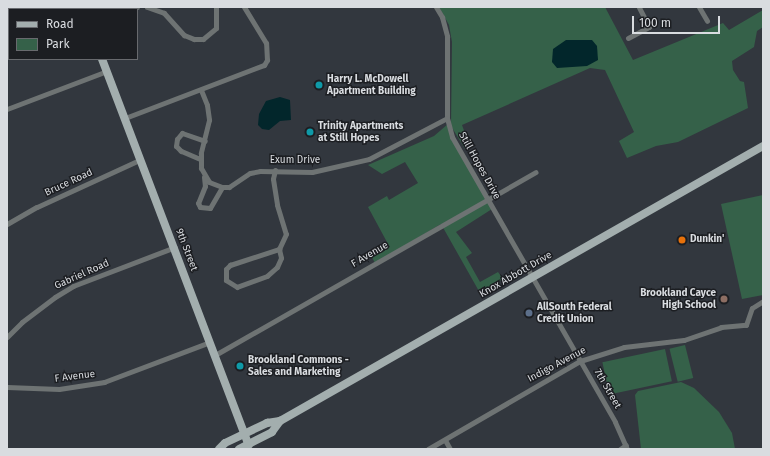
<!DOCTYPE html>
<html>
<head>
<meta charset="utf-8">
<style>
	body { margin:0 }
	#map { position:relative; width:770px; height:456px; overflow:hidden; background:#32373e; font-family:"Fira Sans",sans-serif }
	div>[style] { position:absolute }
	.green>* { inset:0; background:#356149; transform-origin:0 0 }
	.water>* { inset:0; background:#02262b }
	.street>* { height:5px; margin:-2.5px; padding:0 2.5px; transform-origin:2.5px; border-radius:2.5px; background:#6e7373 }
	.primary>* { height:8px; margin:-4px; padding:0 4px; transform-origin:4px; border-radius:4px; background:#a3aeae }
	.dots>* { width:11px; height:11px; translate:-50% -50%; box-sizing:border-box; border:2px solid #1c1e22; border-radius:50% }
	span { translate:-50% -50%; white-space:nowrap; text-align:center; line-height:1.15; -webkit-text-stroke:3px #1c1e22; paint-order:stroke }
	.poi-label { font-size:10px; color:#d9dce0; font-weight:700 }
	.left { translate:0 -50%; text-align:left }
	.right { translate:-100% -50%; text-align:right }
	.street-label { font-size:10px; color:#d9dce0 }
	.frame { position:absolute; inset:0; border:8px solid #d9dce0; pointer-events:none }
	.legend { position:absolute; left:8px; top:8px; width:130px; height:52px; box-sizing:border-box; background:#1c1e22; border:1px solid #686a6e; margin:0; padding:5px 7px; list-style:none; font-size:12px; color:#d9dce0 }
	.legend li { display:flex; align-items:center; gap:8px; height:20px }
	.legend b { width:20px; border:1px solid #686a6e }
	.scale { position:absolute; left:632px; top:16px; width:88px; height:18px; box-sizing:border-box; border:2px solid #d9dce0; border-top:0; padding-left:5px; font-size:12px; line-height:14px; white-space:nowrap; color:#d9dce0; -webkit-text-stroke:3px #1c1e22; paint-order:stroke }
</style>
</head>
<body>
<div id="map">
	<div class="green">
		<i style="clip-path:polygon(439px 7px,605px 7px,633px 60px,723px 23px,729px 30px,763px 10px,763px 27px,757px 31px,754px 47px,732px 61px,733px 70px,740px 81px,744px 82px,748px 108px,678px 142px,656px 146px,627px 158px,619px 141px,634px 132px,605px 70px,590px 68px,462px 125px,470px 147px,465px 149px,451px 126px,452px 42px,449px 25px)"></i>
		<i style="clip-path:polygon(448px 124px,492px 209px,456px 232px,472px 253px,466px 257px,480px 282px,498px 272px,503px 279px,480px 293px,441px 224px,375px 263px,370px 254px,388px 244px,368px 207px,387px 196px,389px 200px,418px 183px,405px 162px,382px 174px,368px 165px,434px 136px)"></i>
		<i style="clip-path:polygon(763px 195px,763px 295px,742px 299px,721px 204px)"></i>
		<i style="left:685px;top:345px;width:34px;height:16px;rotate:76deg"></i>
		<i style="left:665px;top:349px;width:33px;height:64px;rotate:78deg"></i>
		<i style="clip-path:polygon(681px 382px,694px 388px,719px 412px,732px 433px,735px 449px,641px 449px,635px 395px,638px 391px)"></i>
	</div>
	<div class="water">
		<i style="clip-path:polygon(566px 40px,592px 40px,597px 46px,598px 60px,587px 66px,557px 68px,552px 62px,553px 49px)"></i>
		<i style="clip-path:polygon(280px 97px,290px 100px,291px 120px,280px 121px,269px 130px,262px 129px,258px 125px,259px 114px,266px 101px)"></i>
	</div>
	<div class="street">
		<i style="left:147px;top:7px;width:18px;rotate:19deg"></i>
		<i style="left:164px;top:13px;width:30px;rotate:48deg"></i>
		<i style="left:184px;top:35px;width:11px;rotate:22deg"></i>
		<i style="left:194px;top:39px;width:9px"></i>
		<i style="left:203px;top:39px;width:17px;rotate:-40deg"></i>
		<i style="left:216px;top:28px;width:21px;rotate:-90deg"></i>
		<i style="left:436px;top:7px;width:12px;rotate:59deg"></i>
		<i style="left:442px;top:17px;width:20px;rotate:75deg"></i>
		<i style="left:447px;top:36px;width:82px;rotate:90deg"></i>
		<i style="left:447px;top:118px;width:20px;rotate:75deg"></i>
		<i style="left:452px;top:137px;width:328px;rotate:60.2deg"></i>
		<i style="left:615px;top:422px;width:30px;rotate:66deg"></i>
		<i style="left:699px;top:7px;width:16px;rotate:60deg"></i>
		<i style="left:126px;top:9px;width:11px;rotate:-10deg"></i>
		<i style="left:628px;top:38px;width:24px;rotate:-28deg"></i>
		<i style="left:649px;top:27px;width:22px;rotate:-117deg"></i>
		<i style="left:201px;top:90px;width:16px;rotate:68deg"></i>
		<i style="left:207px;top:105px;width:15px;rotate:82deg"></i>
		<i style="left:209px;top:120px;width:34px;rotate:104deg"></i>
		<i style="left:201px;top:153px;width:15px;rotate:90deg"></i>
		<i style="left:201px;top:168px;width:16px;rotate:60deg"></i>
		<i style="left:209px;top:182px;width:14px;rotate:21deg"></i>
		<i style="left:222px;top:187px;width:7px"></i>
		<i style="left:229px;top:187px;width:25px;rotate:-34deg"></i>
		<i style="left:250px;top:173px;width:10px;rotate:-11deg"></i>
		<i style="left:260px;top:171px;width:52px;rotate:1.1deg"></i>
		<i style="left:312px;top:172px;width:58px;rotate:-12.8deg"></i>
		<i style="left:369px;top:159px;width:88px;rotate:-27.7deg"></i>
		<i style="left:7px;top:109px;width:107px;rotate:-20.8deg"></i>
		<i style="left:125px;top:118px;width:149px;rotate:-20.9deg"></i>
		<i style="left:264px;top:65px;width:6px;rotate:-59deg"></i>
		<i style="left:267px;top:60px;width:17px;rotate:-93deg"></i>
		<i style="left:266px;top:43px;width:42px;rotate:-121.4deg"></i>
		<i style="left:200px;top:159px;width:21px;rotate:-157deg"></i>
		<i style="left:181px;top:151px;width:7px;rotate:-135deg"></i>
		<i style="left:176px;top:146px;width:7px;rotate:-82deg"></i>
		<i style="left:177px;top:139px;width:8px;rotate:-50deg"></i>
		<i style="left:182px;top:133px;width:24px;rotate:19deg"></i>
		<i style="left:275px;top:170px;width:9px;rotate:103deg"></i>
		<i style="left:273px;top:179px;width:26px;rotate:81deg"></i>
		<i style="left:277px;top:205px;width:30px;rotate:73deg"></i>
		<i style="left:286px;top:234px;width:17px;rotate:115deg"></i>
		<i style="left:279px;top:249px;width:9px;rotate:77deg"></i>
		<i style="left:281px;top:258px;width:10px;rotate:114deg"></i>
		<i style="left:277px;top:267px;width:13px;rotate:138deg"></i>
		<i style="left:267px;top:276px;width:32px;rotate:160deg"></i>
		<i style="left:237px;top:287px;width:13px;rotate:-148deg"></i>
		<i style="left:226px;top:280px;width:11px;rotate:-90deg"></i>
		<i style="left:226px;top:269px;width:6px;rotate:-45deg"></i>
		<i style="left:230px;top:265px;width:52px;rotate:-18.1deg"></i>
		<i style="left:204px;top:177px;width:9px;rotate:84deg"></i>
		<i style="left:205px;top:186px;width:18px;rotate:112deg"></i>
		<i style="left:198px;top:203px;width:4px;rotate:63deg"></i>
		<i style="left:200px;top:207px;width:10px;rotate:6deg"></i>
		<i style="left:210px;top:208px;width:24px;rotate:-60deg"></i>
		<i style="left:7px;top:224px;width:34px;rotate:-30deg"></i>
		<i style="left:37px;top:207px;width:112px;rotate:-24.7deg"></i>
		<i style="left:7px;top:337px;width:21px;rotate:-45deg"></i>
		<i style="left:22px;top:322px;width:41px;rotate:-37.1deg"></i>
		<i style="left:55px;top:297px;width:21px;rotate:-31deg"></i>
		<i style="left:73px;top:286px;width:109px;rotate:-20.9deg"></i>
		<i style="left:215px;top:355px;width:369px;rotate:-29.7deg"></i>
		<i style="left:7px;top:387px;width:52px;rotate:2.2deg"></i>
		<i style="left:59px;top:389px;width:46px;rotate:-8.8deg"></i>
		<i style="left:104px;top:382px;width:113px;rotate:-20.7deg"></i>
		<i style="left:445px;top:440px;width:10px;rotate:61deg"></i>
		<i style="left:428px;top:449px;width:176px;rotate:-30.1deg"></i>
		<i style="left:580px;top:361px;width:46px;rotate:-17.7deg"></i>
		<i style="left:624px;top:347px;width:60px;rotate:-6.7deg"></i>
		<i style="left:684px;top:340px;width:39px;rotate:-19deg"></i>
		<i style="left:721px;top:327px;width:25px;rotate:-5deg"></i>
		<i style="left:746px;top:325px;width:18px;rotate:-71deg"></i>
		<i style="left:752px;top:308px;width:13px;rotate:-32deg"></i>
		<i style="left:620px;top:449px;width:7px;rotate:-34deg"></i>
	</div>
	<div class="primary">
		<i style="left:83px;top:7px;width:2px;rotate:90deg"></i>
		<i style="left:102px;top:59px;width:413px;rotate:69.2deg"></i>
		<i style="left:219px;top:449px;width:8px;rotate:-45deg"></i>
		<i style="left:225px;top:443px;width:47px;rotate:-25.5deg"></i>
		<i style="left:267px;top:423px;width:13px;rotate:-9deg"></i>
		<i style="left:280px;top:421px;width:556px;rotate:-29.66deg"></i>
		<i style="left:239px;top:449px;width:37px;rotate:-27deg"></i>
		<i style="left:272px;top:432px;width:14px;rotate:-54deg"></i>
	</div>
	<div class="dots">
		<i style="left:319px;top:85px;background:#0f9aa8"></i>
		<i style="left:310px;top:132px;background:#0f9aa8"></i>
		<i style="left:682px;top:240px;background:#e8710a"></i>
		<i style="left:724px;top:299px;background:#8d6e63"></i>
		<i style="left:529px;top:313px;background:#5c6f8a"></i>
		<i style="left:240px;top:366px;background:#0f9aa8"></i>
	</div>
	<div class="poi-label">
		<span class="left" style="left:327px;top:85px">Harry L. McDowell<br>Apartment Building</span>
		<span class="left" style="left:318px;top:132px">Trinity Apartments<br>at Still Hopes</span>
		<span class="left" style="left:690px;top:240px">Dunkin'</span>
		<span class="right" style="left:716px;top:299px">Brookland Cayce<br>High School</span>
		<span class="left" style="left:537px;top:313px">AllSouth Federal<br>Credit Union</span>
		<span class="left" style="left:248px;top:366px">Brookland Commons -<br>Sales and Marketing</span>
	</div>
	<div class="street-label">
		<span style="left:295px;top:161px">Exum Drive</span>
		<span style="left:479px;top:166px;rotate:61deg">Still Hopes Drive</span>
		<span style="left:69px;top:183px;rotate:-25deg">Bruce Road</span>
		<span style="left:186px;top:250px;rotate:69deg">9th Street</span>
		<span style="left:370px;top:255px;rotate:-30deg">F Avenue</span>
		<span style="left:82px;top:275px;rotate:-24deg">Gabriel Road</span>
		<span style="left:516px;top:275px;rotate:-30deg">Knox Abbott Drive</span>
		<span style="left:557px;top:365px;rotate:-28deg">Indigo Avenue</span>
		<span style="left:75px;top:377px;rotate:-7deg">F Avenue</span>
		<span style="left:607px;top:389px;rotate:60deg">7th Street</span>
	</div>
	<div class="frame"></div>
	<ul class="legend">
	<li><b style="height:5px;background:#a3aeae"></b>Road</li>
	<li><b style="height:11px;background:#356149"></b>Park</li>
	</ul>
	<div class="scale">100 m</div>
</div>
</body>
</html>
